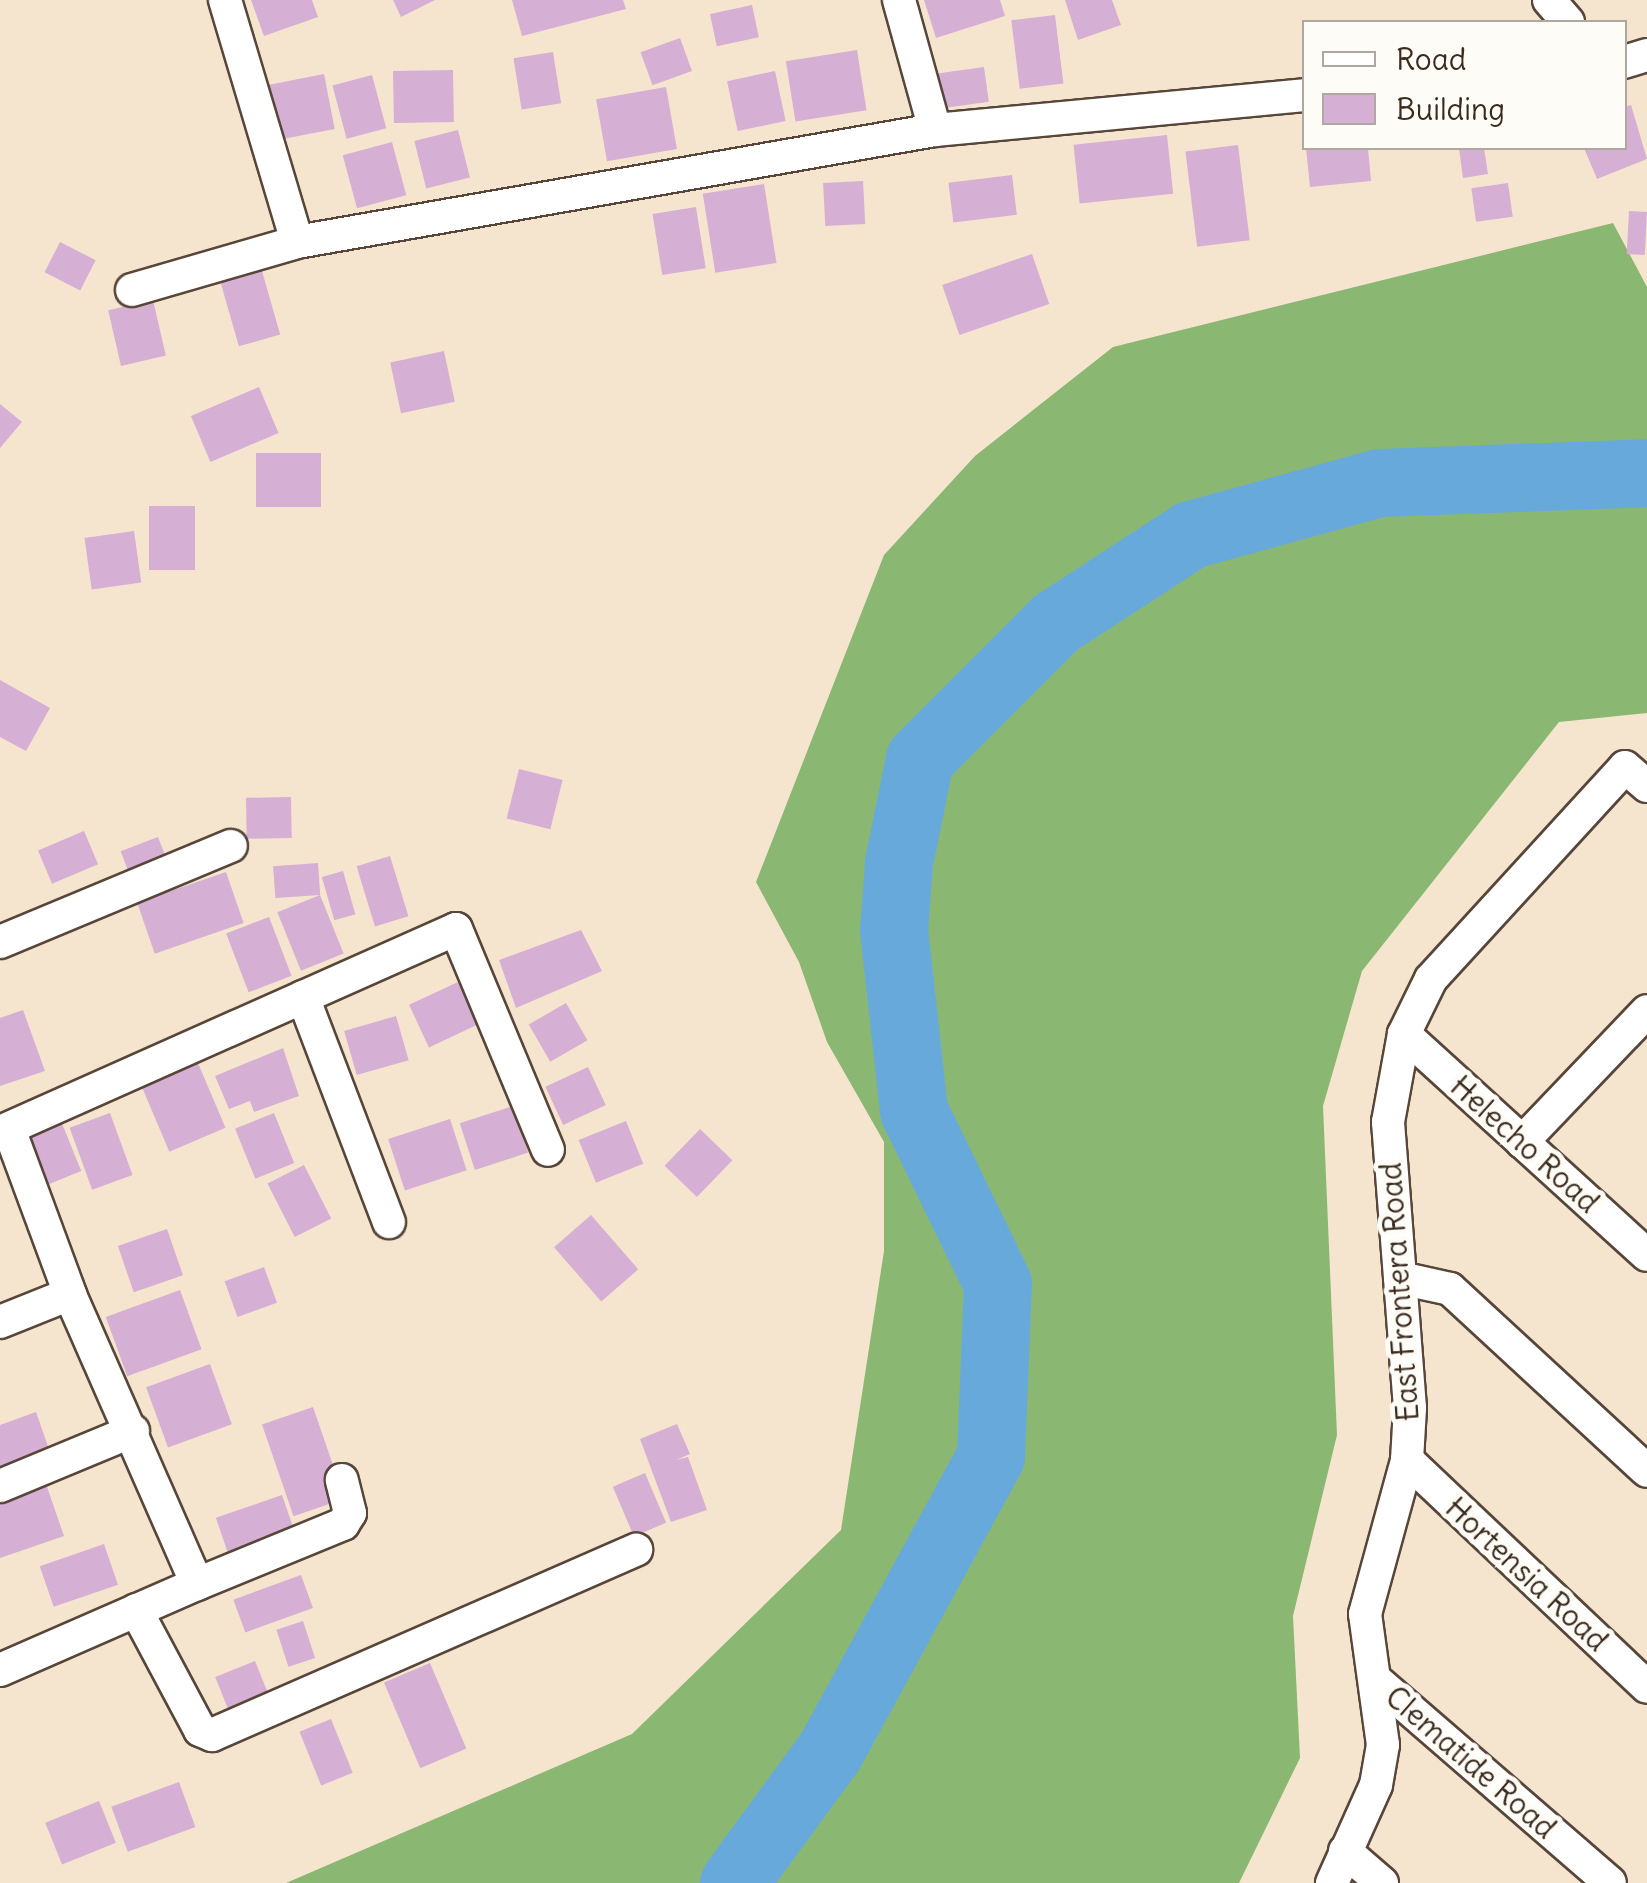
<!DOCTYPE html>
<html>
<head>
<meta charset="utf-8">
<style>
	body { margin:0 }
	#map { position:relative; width:1647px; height:1883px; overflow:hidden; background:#f5e5cf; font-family:Delius,sans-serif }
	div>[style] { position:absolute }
	.forest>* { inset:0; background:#8ab872 }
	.river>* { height:68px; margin:-34px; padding:0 34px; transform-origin:34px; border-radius:34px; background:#68a9dc }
	.building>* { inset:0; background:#d6afd4; transform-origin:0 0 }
	.roads { filter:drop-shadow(2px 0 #574639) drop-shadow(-2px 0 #574639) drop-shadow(0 2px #574639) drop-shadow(0 -2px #574639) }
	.minor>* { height:32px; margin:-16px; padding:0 16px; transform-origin:16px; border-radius:16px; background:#fff }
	span { translate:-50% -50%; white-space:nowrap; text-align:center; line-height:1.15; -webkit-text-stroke:10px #fdfcf7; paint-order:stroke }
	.street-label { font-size:30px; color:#3b2a1e }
	.legend { position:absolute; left:1302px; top:20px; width:325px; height:130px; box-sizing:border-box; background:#fdfcf7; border:2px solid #afa8a0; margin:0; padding:12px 18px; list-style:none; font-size:30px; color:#3b2a1e }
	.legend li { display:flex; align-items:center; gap:20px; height:50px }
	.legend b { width:50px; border:2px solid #afa8a0 }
</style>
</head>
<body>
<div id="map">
	<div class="forest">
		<i style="clip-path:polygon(1613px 223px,1647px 287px,1647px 713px,1559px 722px,1362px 971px,1323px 1106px,1337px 1435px,1293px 1616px,1300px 1758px,1239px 1883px,286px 1883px,632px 1734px,841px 1530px,884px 1251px,884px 1142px,827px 1042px,799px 962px,756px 882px,884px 555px,975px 456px,1113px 347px)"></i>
	</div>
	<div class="river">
		<i style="left:734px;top:1883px;width:162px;rotate:-53.8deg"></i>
		<i style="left:830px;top:1752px;width:336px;rotate:-61.4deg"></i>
		<i style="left:991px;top:1457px;width:173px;rotate:-87.7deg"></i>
		<i style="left:998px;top:1284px;width:192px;rotate:-115.9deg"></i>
		<i style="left:914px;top:1111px;width:181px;rotate:-96.3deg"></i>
		<i style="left:894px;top:931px;width:68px;rotate:-85.8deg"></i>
		<i style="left:899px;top:863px;width:106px;rotate:-78.6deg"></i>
		<i style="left:920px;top:759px;width:192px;rotate:-45deg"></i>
		<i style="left:1056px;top:623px;width:161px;rotate:-33.1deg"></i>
		<i style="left:1191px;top:535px;width:196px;rotate:-15.4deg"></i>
		<i style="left:1380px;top:483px;width:267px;rotate:-2.1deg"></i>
	</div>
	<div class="building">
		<i style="clip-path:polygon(251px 0,312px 0,318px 17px,264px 36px)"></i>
		<i style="clip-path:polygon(393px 0,435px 0,401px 17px)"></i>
		<i style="clip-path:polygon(512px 0,623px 0,626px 9px,522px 36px)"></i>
		<i style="clip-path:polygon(924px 0,1000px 0,1005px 16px,936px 38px)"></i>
		<i style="clip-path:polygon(1065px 0,1112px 0,1121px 25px,1078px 40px)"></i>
		<i style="left:752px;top:5px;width:33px;height:43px;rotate:78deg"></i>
		<i style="left:1055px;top:15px;width:69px;height:44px;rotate:83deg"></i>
		<i style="left:680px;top:38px;width:35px;height:42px;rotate:70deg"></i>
		<i style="left:857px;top:50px;width:61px;height:72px;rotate:81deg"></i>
		<i style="left:553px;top:52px;width:52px;height:40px;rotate:81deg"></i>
		<i style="left:984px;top:67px;width:35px;height:56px;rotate:82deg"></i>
		<i style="left:453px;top:70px;width:52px;height:60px;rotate:89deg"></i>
		<i style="left:775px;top:71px;width:51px;height:49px;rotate:78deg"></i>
		<i style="left:324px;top:74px;width:56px;height:61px;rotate:79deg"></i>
		<i style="left:372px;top:75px;width:55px;height:41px;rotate:75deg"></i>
		<i style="left:666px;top:87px;width:63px;height:71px;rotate:80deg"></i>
		<i style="clip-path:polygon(1631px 105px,1647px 159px,1597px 179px,1584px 148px,1624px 148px,1624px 107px)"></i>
		<i style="left:458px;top:130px;width:49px;height:45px;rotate:76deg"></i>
		<i style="left:1167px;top:135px;width:59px;height:94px;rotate:84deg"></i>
		<i style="left:392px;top:142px;width:55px;height:51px;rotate:75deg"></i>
		<i style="left:1238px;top:145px;width:96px;height:53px;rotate:83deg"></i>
		<i style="clip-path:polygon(1306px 148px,1368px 148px,1371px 181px,1310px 187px)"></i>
		<i style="clip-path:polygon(1459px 148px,1484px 148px,1488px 174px,1463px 178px)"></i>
		<i style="left:1012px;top:175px;width:40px;height:64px;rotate:83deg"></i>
		<i style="left:863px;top:181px;width:43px;height:40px;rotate:87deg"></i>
		<i style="left:1508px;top:183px;width:34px;height:37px;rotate:82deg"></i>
		<i style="left:764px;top:184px;width:80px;height:62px;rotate:81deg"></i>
		<i style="left:696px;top:207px;width:62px;height:44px;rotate:81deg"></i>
		<i style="left:1629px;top:211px;width:18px;height:43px;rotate:3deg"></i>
		<i style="left:60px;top:242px;width:40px;height:34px;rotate:27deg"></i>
		<i style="left:1032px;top:254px;width:53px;height:95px;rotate:71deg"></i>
		<i style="left:262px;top:271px;width:66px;height:43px;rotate:74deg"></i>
		<i style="left:153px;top:300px;width:57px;height:46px;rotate:77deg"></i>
		<i style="left:444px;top:351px;width:52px;height:55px;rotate:78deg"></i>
		<i style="left:259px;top:387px;width:50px;height:74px;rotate:67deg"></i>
		<i style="clip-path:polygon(0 404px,22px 422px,0 448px)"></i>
		<i style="left:256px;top:453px;width:65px;height:54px"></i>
		<i style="left:149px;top:506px;width:46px;height:64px"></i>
		<i style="left:134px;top:531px;width:52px;height:50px;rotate:82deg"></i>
		<i style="clip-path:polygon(0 680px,50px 708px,26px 751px,0 737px)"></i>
		<i style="left:519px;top:769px;width:45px;height:51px;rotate:14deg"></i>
		<i style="left:291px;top:797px;width:41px;height:45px;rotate:89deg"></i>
		<i style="left:84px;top:831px;width:36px;height:50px;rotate:67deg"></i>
		<i style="left:158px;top:837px;width:30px;height:40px;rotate:69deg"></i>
		<i style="left:390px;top:856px;width:63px;height:35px;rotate:73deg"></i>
		<i style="left:318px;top:863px;width:32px;height:45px;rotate:86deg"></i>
		<i style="left:343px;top:871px;width:45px;height:22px;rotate:74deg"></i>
		<i style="left:226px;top:872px;width:54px;height:94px;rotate:71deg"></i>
		<i style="left:320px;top:895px;width:63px;height:46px;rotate:68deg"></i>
		<i style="left:269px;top:917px;width:63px;height:46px;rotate:69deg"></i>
		<i style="clip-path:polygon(581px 930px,602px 971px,516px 1008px,499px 960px)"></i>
		<i style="left:458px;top:982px;width:47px;height:54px;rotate:65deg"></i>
		<i style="left:566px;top:1003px;width:43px;height:43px;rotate:60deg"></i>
		<i style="clip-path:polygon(23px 1010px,45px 1071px,0 1086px,0 1018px)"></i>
		<i style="left:396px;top:1016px;width:46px;height:54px;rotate:74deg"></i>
		<i style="clip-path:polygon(283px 1048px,299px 1096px,254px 1112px,250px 1101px,229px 1109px,215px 1076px)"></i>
		<i style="left:195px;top:1056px;width:78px;height:61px;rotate:67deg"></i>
		<i style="left:588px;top:1067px;width:42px;height:47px;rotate:65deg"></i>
		<i style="left:513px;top:1106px;width:49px;height:56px;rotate:72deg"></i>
		<i style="left:110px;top:1113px;width:66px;height:43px;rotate:70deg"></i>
		<i style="left:274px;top:1113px;width:54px;height:42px;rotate:68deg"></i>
		<i style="left:450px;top:1119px;width:54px;height:65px;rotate:72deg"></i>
		<i style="left:61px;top:1121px;width:54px;height:43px;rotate:68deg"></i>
		<i style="left:626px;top:1121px;width:46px;height:51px;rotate:68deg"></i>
		<i style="left:700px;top:1129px;width:45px;height:51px;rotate:44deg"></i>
		<i style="left:304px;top:1165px;width:60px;height:41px;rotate:63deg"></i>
		<i style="left:591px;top:1215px;width:72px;height:49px;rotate:49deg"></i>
		<i style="left:167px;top:1229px;width:49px;height:52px;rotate:71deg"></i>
		<i style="left:264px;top:1267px;width:38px;height:42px;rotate:70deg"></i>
		<i style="left:180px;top:1290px;width:63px;height:79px;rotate:70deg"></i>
		<i style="left:210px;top:1364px;width:64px;height:68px;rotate:70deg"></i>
		<i style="left:313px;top:1407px;width:97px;height:54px;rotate:71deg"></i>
		<i style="clip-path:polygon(36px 1412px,50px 1452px,0 1470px,0 1425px)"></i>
		<i style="clip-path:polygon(677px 1424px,690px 1454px,676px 1460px,688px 1457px,707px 1510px,671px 1522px,640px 1439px)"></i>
		<i style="left:645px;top:1473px;width:54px;height:35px;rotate:67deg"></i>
		<i style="clip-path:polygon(45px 1481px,64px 1536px,0 1558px,0 1497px)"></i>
		<i style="left:282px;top:1495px;width:42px;height:70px;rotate:71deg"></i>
		<i style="left:104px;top:1544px;width:43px;height:68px;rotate:71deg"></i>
		<i style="left:301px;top:1575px;width:35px;height:72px;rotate:70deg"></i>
		<i style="left:303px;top:1621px;width:39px;height:28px;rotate:72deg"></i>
		<i style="left:255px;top:1661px;width:35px;height:43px;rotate:68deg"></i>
		<i style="left:430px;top:1663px;width:93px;height:50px;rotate:67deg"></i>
		<i style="left:331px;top:1719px;width:58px;height:34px;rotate:68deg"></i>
		<i style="left:179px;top:1782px;width:48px;height:72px;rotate:70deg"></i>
		<i style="left:99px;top:1801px;width:45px;height:58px;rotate:68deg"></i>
	</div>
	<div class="roads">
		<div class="minor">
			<i style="left:225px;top:0;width:252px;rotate:73.4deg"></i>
			<i style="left:899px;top:0;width:135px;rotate:74.5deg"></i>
			<i style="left:1549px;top:0;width:29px;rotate:49deg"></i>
			<i style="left:1624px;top:62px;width:24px;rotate:-17deg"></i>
			<i style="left:132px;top:290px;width:172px;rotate:-16.2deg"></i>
			<i style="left:297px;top:242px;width:648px;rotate:-9.96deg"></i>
			<i style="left:935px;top:130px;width:371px;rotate:-5.4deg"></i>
			<i style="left:0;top:942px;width:250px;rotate:-22.6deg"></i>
			<i style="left:303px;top:997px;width:241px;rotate:69.1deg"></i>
			<i style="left:1404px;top:1034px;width:328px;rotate:42.3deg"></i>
			<i style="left:0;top:1132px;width:499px;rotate:-24deg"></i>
			<i style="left:456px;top:929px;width:239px;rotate:67.4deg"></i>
			<i style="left:1522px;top:1142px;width:181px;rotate:-46.3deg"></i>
			<i style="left:1400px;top:1278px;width:51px;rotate:12.4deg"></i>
			<i style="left:1450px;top:1289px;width:268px;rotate:42.7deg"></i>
			<i style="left:0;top:1322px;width:75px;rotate:-21.8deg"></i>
			<i style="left:1407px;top:1460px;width:330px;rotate:43.4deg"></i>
			<i style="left:0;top:1486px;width:144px;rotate:-22.5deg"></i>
			<i style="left:197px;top:1584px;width:158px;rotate:-22.3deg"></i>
			<i style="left:343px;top:1524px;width:13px;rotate:-58deg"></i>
			<i style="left:350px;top:1513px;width:34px;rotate:-104deg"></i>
			<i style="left:136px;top:1610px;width:136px;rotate:61.9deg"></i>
			<i style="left:200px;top:1730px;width:13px;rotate:23deg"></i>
			<i style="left:212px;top:1735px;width:463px;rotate:-23.6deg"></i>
			<i style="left:0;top:1670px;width:215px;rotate:-23.6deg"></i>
			<i style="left:197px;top:1584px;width:317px;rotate:-113.7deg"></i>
			<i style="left:70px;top:1294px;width:176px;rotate:-110.3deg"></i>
			<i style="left:1377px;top:1681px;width:308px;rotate:40.9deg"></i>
			<i style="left:1345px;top:1851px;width:49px;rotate:40.9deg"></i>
			<i style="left:1332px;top:1883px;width:107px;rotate:-65.8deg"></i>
			<i style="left:1376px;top:1785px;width:41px;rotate:-80.1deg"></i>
			<i style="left:1383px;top:1745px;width:132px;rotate:-97.8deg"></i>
			<i style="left:1365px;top:1614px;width:160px;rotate:-74.7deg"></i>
			<i style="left:1407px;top:1460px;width:52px;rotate:-86.7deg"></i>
			<i style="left:1410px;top:1408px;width:287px;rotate:-94.4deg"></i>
			<i style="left:1388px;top:1122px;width:89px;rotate:-79.7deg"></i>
			<i style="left:1404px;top:1034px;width:61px;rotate:-63.9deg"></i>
			<i style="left:1431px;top:979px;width:287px;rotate:-47.5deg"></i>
			<i style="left:1625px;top:767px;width:29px;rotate:41deg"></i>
		</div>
	</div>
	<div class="street-label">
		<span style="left:1525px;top:1144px;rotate:42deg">Helecho Road</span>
		<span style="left:1399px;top:1292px;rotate:-94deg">East Frontera Road</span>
		<span style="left:1527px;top:1574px;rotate:43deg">Hortensia Road</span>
		<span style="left:1471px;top:1762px;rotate:41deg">Clematide Road</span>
	</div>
	<ul class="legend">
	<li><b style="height:12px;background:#fff"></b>Road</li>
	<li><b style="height:28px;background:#d6afd4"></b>Building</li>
	</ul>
</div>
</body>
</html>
